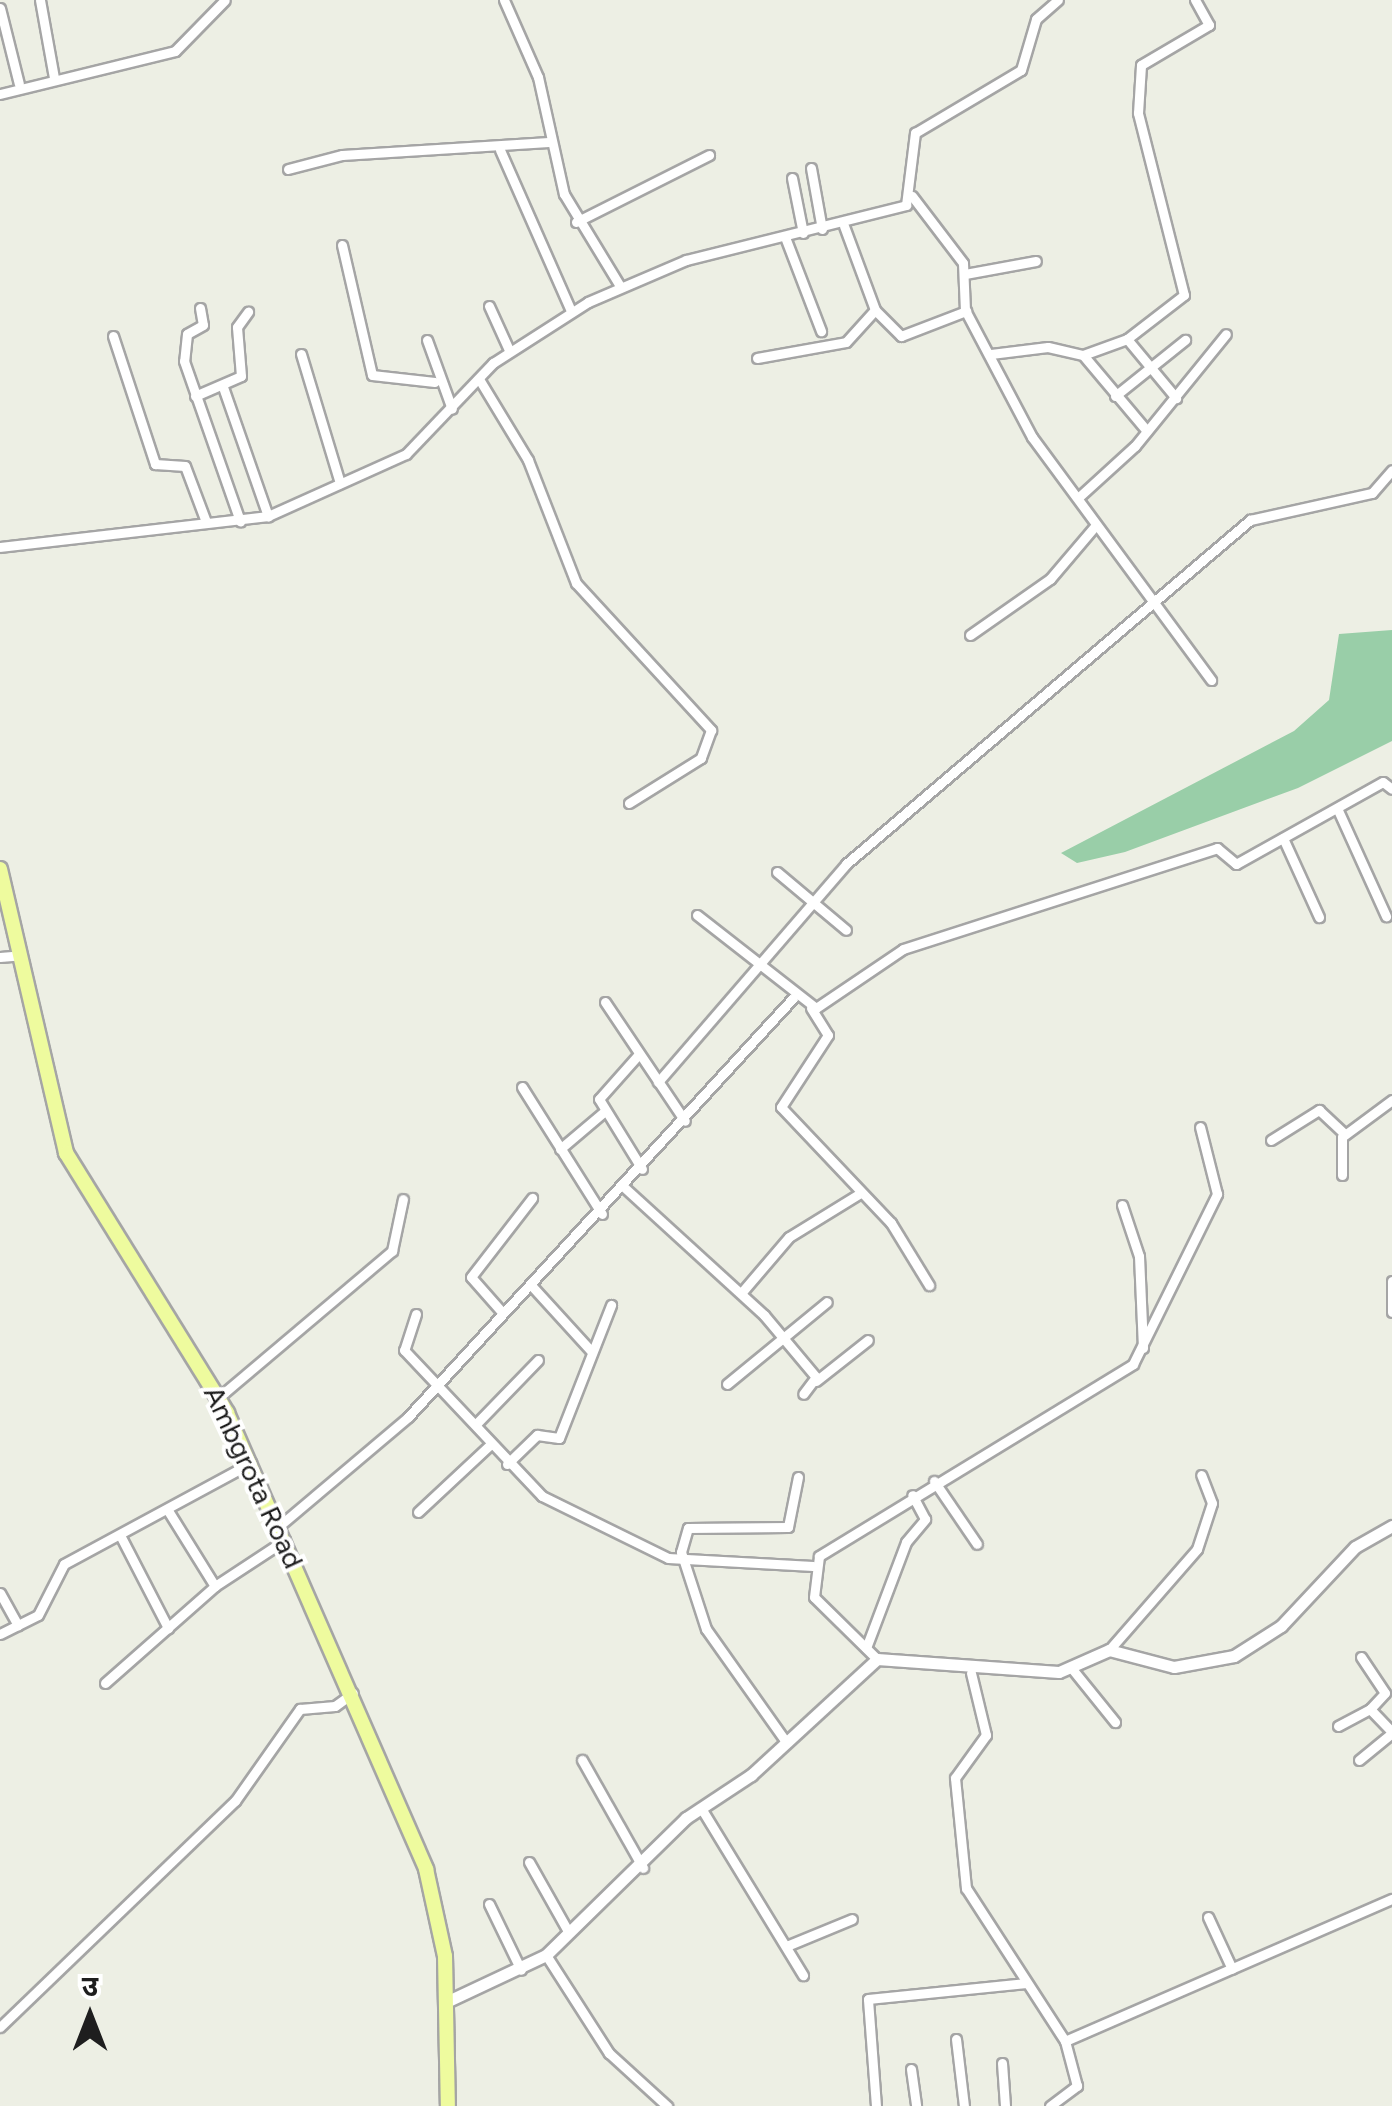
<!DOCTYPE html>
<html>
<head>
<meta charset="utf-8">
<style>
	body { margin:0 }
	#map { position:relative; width:1392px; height:2106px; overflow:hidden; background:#edefe4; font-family:Figtree,"Noto Sans Devanagari",sans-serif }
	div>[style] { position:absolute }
	.forest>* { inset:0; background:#99cea8 }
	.roads { filter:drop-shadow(2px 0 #a5a5a5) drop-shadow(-2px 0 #a5a5a5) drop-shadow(0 2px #a5a5a5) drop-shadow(0 -2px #a5a5a5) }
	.minor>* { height:9px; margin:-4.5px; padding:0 4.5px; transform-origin:4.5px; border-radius:4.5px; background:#fff }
	.tertiary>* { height:11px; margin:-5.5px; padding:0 5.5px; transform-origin:5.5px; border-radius:5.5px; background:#fff }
	.primary>* { height:14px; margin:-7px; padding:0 7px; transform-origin:7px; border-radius:7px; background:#eefb9e }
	span { translate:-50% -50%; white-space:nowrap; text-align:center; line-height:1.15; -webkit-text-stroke:8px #fff; paint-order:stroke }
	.street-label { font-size:28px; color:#1e1e1e }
	.north { position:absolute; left:40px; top:1966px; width:100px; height:100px; -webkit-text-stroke:8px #fff; paint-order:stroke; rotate:0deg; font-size:28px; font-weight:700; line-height:40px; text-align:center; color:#1e1e1e }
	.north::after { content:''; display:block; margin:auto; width:35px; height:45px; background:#1e1e1e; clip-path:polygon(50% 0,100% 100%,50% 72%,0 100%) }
</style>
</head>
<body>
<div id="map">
	<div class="forest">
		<i style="clip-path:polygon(1392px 630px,1392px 741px,1298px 788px,1125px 852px,1077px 863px,1061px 853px,1294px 731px,1329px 700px,1339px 634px)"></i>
	</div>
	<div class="roads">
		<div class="minor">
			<i style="left:40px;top:0;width:79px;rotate:79.8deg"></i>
			<i style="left:504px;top:0;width:84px;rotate:66.2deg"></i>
			<i style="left:538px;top:77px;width:120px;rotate:77.5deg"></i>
			<i style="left:564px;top:194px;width:108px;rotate:58.7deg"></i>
			<i style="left:0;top:8px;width:78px;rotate:76deg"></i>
			<i style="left:0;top:94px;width:180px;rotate:-13.8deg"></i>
			<i style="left:175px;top:51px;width:71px;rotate:-45.6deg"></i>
			<i style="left:500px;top:150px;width:176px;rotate:66.2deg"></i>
			<i style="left:811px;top:168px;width:62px;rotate:79.8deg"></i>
			<i style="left:288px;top:169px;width:56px;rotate:-14.5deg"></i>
			<i style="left:342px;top:155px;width:207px;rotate:-3.6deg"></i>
			<i style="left:792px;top:178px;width:56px;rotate:78.7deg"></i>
			<i style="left:912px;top:196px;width:84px;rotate:52.7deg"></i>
			<i style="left:963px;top:263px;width:47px;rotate:87.6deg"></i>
			<i style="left:965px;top:310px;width:144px;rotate:62.2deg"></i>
			<i style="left:1032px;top:437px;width:302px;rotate:53.6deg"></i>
			<i style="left:576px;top:222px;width:149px;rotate:-26.7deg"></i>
			<i style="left:844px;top:226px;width:90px;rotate:69.7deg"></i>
			<i style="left:875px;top:310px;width:37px;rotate:45deg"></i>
			<i style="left:901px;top:336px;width:70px;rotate:-21deg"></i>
			<i style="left:785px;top:237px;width:101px;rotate:69deg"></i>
			<i style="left:342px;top:245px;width:133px;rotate:77deg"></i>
			<i style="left:372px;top:375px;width:63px;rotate:6.3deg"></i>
			<i style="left:965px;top:274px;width:72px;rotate:-10.4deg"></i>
			<i style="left:489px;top:306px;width:48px;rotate:65.6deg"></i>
			<i style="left:200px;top:308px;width:17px;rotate:80deg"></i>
			<i style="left:203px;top:325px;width:18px;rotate:151deg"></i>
			<i style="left:187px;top:334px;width:27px;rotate:96deg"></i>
			<i style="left:184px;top:361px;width:170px;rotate:70.7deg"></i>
			<i style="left:113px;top:336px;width:135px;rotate:71.8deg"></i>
			<i style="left:155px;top:464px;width:30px;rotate:4deg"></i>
			<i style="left:185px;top:466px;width:60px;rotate:69.4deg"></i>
			<i style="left:1127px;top:339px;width:77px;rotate:50.3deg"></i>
			<i style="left:427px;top:340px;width:73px;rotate:70.1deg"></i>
			<i style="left:301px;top:354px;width:135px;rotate:73.2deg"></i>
			<i style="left:991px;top:354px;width:57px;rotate:-7deg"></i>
			<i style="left:1048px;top:347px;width:36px;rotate:13deg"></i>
			<i style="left:1083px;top:355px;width:47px;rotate:-20deg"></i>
			<i style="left:1127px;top:339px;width:72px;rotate:-37.7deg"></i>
			<i style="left:1184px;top:295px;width:188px;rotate:-104.2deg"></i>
			<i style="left:1138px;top:113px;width:48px;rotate:-86.4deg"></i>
			<i style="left:1141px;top:65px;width:79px;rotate:-30.5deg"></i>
			<i style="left:1209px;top:25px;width:29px;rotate:-119deg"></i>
			<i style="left:1083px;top:355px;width:99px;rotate:49.9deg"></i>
			<i style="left:757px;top:358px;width:90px;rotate:-10.2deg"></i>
			<i style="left:846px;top:342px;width:43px;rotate:-47.8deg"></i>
			<i style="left:479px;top:379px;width:95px;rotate:58.8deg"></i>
			<i style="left:528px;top:460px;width:132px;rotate:68.7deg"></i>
			<i style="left:576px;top:583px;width:200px;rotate:47.4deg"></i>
			<i style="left:711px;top:730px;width:30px;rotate:110deg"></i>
			<i style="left:701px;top:758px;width:85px;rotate:148deg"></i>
			<i style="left:223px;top:387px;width:137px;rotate:70.8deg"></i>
			<i style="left:195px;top:396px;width:50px;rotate:-23.5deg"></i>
			<i style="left:241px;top:376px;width:49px;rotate:-94.7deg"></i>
			<i style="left:237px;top:327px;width:19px;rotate:-54deg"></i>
			<i style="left:1115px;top:396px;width:90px;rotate:-38.7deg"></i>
			<i style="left:1080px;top:496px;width:74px;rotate:-42.3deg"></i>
			<i style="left:1135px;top:446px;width:144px;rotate:-50.9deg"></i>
			<i style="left:0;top:547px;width:270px;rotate:-6.6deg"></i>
			<i style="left:268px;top:516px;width:151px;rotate:-24.2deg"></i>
			<i style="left:406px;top:454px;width:126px;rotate:-46.3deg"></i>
			<i style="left:493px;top:363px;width:113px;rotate:-32.7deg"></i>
			<i style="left:588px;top:302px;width:107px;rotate:-23.2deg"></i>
			<i style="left:686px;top:260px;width:227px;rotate:-14deg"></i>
			<i style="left:906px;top:205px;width:73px;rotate:-82.9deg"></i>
			<i style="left:915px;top:133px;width:123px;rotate:-30.7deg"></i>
			<i style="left:1021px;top:70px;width:53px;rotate:-73.6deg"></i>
			<i style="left:1036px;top:19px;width:29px;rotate:-41deg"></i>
			<i style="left:970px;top:635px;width:98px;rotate:-35deg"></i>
			<i style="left:1050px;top:579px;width:71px;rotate:-49.6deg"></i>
			<i style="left:1337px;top:808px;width:119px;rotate:65.6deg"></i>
			<i style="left:1283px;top:838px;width:87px;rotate:65.5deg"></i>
			<i style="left:777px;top:872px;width:90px;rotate:40deg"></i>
			<i style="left:697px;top:915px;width:151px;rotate:38deg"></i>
			<i style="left:816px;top:1008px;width:105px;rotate:-34.1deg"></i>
			<i style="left:903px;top:949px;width:330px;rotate:-17.8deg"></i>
			<i style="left:1217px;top:848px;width:25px;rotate:40deg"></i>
			<i style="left:1236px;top:864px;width:168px;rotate:-29.2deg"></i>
			<i style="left:1383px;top:782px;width:11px;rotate:38deg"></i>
			<i style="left:0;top:957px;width:21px;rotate:-5deg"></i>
			<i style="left:605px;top:1002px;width:143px;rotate:56.1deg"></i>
			<i style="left:811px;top:1008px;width:32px;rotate:58deg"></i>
			<i style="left:828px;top:1035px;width:86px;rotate:123.1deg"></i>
			<i style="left:781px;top:1107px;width:160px;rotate:46.5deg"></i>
			<i style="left:891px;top:1223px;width:73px;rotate:58.5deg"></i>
			<i style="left:639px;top:1054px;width:60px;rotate:131.6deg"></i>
			<i style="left:599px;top:1099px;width:82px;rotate:58.4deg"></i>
			<i style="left:658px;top:1082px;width:288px;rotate:-49.2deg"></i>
			<i style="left:846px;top:864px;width:531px;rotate:-40.41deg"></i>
			<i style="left:1250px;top:520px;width:125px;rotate:-12.5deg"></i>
			<i style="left:1372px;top:493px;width:30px;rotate:-49deg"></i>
			<i style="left:522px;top:1087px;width:150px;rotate:57.8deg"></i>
			<i style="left:1271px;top:1140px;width:57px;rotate:-32deg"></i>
			<i style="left:1319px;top:1110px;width:34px;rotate:43deg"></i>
			<i style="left:560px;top:1149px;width:59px;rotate:-40.2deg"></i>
			<i style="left:1342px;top:1175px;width:38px;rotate:-90deg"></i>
			<i style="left:1342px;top:1137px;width:62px;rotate:-36.5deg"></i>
			<i style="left:625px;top:1188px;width:188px;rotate:42.4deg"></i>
			<i style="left:764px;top:1315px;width:81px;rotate:50deg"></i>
			<i style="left:816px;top:1377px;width:21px;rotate:127deg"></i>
			<i style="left:1122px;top:1205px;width:54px;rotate:71.6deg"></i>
			<i style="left:1139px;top:1256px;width:92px;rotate:87.5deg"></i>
			<i style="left:1392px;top:1281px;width:31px;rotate:90deg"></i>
			<i style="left:530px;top:1284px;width:92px;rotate:47.6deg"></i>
			<i style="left:742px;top:1292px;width:72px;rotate:-49.5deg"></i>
			<i style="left:789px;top:1237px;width:82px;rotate:-31.6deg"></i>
			<i style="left:501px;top:1311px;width:45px;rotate:-131.4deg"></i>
			<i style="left:471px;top:1277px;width:100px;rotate:-52.3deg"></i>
			<i style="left:416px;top:1314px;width:38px;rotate:108deg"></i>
			<i style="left:404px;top:1350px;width:201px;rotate:46.6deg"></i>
			<i style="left:542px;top:1496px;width:140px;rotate:26.2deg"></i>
			<i style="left:668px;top:1558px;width:145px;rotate:3.2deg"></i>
			<i style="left:816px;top:1381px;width:66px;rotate:-38.3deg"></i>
			<i style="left:727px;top:1384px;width:129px;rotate:-39.4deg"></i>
			<i style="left:218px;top:1398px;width:228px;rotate:-40.2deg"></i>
			<i style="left:392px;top:1251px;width:53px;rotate:-78.1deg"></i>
			<i style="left:476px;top:1424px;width:89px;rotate:-45.9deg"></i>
			<i style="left:507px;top:1464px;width:42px;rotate:-44deg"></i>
			<i style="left:537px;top:1435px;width:22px;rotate:8deg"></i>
			<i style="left:559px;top:1438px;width:143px;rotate:-68.6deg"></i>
			<i style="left:934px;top:1481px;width:76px;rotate:55.7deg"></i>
			<i style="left:167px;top:1509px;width:91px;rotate:58.1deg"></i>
			<i style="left:418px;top:1512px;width:100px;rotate:-43deg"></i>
			<i style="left:278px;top:1527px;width:170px;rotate:-40.2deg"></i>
			<i style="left:408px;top:1417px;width:569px;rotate:-47.42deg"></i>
			<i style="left:120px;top:1535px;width:105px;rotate:62.7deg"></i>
			<i style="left:0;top:1593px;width:37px;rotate:61deg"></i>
			<i style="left:0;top:1634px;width:42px;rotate:-26.6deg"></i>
			<i style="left:38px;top:1615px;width:57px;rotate:-63deg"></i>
			<i style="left:64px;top:1564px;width:213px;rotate:-28.4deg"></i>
			<i style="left:866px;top:1648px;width:113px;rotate:-69.3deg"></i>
			<i style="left:906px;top:1542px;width:30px;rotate:-50deg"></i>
			<i style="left:925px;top:1519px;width:27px;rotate:-118deg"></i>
			<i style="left:1109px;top:1650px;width:134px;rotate:-48.9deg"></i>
			<i style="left:1197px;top:1549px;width:48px;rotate:-71.9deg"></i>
			<i style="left:1212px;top:1503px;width:30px;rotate:-111deg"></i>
			<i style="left:1361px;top:1657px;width:43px;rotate:56.3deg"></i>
			<i style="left:1385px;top:1693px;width:22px;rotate:133deg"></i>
			<i style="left:877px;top:1659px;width:88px;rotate:-135.5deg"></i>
			<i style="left:814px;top:1597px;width:41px;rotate:-83deg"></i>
			<i style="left:819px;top:1556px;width:368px;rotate:-31.4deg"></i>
			<i style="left:1133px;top:1364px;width:190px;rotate:-63.7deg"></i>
			<i style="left:1217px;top:1194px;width:69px;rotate:-104.2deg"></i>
			<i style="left:1073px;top:1670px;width:67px;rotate:51.1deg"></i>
			<i style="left:971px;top:1673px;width:64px;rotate:76.4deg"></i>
			<i style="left:986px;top:1735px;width:53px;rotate:125.8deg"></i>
			<i style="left:955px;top:1778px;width:111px;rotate:84.3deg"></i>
			<i style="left:966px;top:1888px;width:182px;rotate:57.1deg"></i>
			<i style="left:105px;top:1683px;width:147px;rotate:-41.4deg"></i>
			<i style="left:215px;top:1586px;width:84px;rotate:-33.3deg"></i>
			<i style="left:1338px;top:1726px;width:36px;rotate:-28deg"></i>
			<i style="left:1370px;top:1709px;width:32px;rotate:46deg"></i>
			<i style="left:784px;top:1739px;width:135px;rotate:-125.3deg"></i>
			<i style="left:706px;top:1629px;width:81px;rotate:-108deg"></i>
			<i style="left:681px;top:1552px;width:25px;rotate:-74deg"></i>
			<i style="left:688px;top:1528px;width:100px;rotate:-0.6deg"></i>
			<i style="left:788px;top:1527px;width:51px;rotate:-78.7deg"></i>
			<i style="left:582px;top:1760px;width:124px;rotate:60.5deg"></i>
			<i style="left:1359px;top:1760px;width:43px;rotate:-39.3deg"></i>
			<i style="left:701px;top:1808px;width:196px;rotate:58.6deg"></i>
			<i style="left:529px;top:1862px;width:81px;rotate:60.6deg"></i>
			<i style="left:489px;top:1904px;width:73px;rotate:64.1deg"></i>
			<i style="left:1208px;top:1917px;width:57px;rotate:65.2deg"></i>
			<i style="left:789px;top:1945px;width:68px;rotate:-22.4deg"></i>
			<i style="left:546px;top:1955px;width:117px;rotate:57.3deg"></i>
			<i style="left:609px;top:2053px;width:79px;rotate:42.4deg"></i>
			<i style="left:0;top:2027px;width:326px;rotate:-43.9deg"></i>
			<i style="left:235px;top:1801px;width:113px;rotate:-54.8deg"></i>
			<i style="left:300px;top:1709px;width:35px;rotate:-5deg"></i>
			<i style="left:335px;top:1706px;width:22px;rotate:-36deg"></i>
			<i style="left:956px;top:2039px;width:67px;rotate:83.2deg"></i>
			<i style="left:1002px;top:2063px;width:43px;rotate:86deg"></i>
			<i style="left:911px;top:2069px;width:37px;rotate:82deg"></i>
			<i style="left:876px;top:2106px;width:107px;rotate:-94.3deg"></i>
			<i style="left:868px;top:1999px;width:159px;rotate:-5.8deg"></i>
			<i style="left:1050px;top:2106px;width:34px;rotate:-37deg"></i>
			<i style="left:1077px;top:2086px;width:47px;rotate:-104.9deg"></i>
			<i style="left:1065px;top:2041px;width:357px;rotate:-23.5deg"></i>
		</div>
		<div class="tertiary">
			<i style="left:446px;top:2002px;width:110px;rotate:-25.2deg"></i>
			<i style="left:546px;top:1955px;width:196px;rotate:-44.4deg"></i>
			<i style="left:686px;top:1818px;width:78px;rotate:-33.5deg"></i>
			<i style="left:751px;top:1775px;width:171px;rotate:-42.6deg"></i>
			<i style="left:877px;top:1659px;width:182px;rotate:4.1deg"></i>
			<i style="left:1059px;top:1672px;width:55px;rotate:-23.7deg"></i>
			<i style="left:1109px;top:1650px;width:67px;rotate:14.7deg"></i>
			<i style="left:1174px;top:1667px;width:61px;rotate:-10.4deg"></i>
			<i style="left:1234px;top:1656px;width:56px;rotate:-32.6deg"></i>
			<i style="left:1281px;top:1626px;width:108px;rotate:-46.9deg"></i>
			<i style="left:1355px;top:1547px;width:43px;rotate:-29.6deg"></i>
		</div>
		<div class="primary">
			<i style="left:0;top:869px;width:292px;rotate:76.9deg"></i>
			<i style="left:66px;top:1153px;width:306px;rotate:58.2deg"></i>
			<i style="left:227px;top:1413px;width:498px;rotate:66.4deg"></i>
			<i style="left:426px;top:1869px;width:89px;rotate:77.7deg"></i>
			<i style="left:445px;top:1956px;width:150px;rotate:88.9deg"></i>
		</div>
	</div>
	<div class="street-label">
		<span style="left:254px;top:1477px;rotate:65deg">Ambgrota Road</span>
	</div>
	<div class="north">उ</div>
</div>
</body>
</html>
